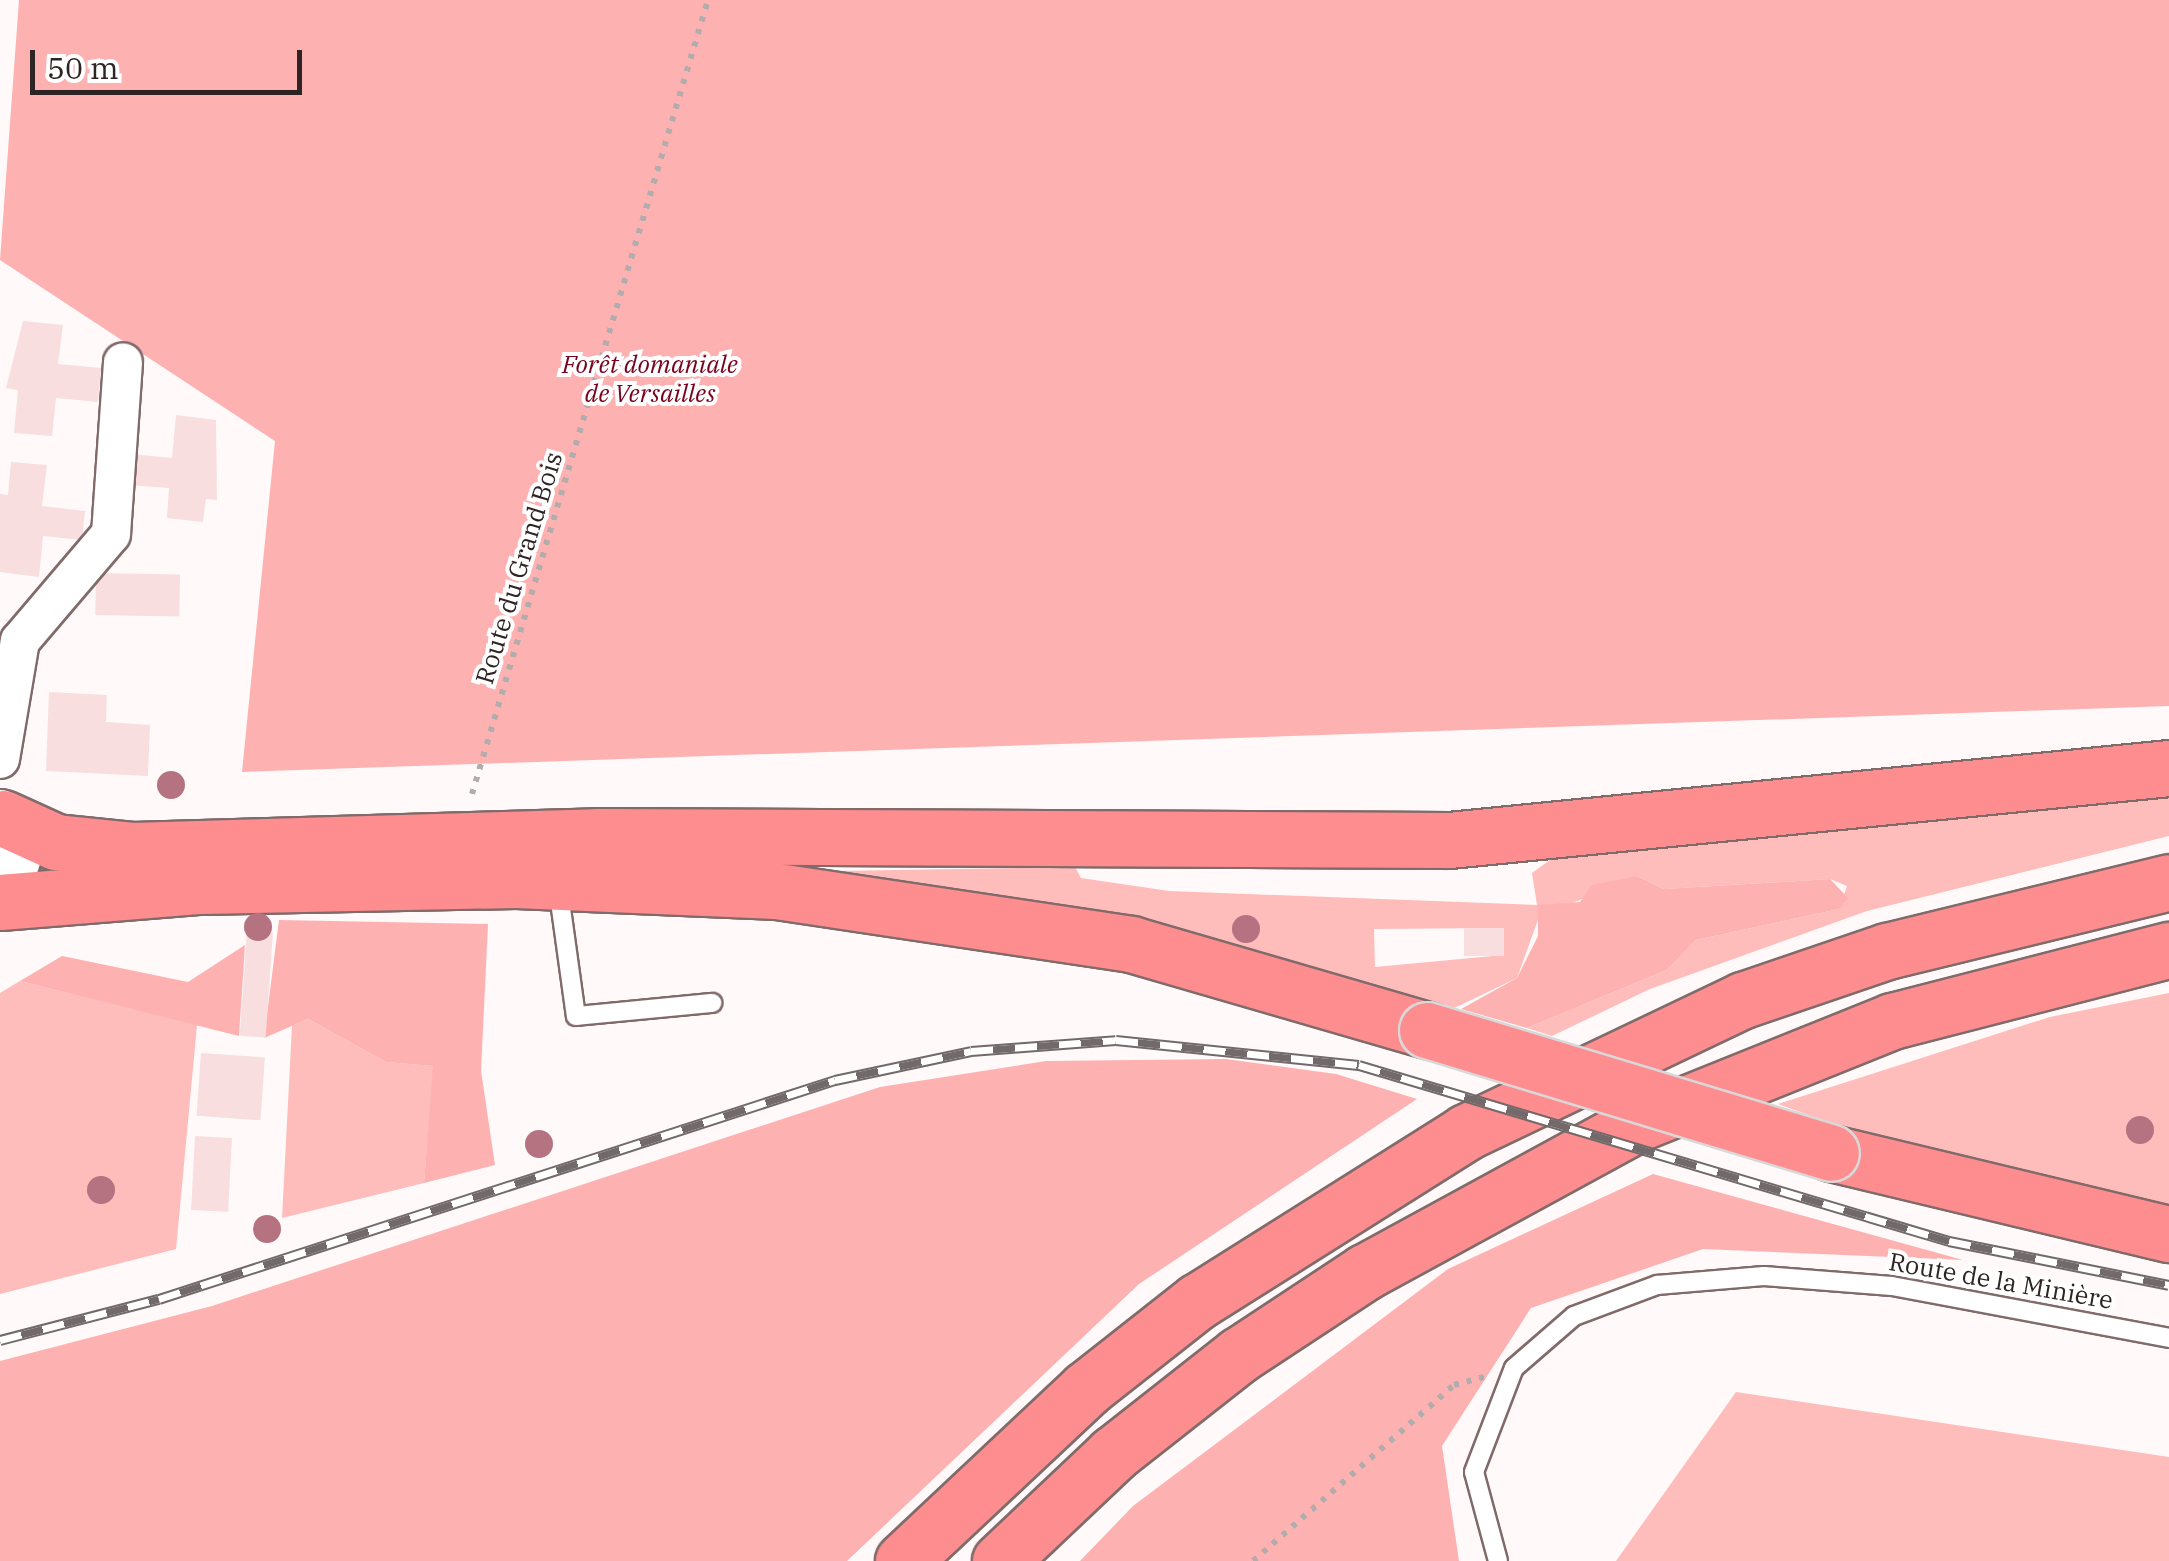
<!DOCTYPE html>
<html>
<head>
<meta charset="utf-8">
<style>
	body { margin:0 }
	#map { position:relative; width:2169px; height:1561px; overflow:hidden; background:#fff9f9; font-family:"IBM Plex Serif",serif }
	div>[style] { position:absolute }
	.green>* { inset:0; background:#febcbb }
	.forest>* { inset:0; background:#feb1b1 }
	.building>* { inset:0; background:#f8dede; transform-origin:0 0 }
	.path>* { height:6px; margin-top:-3px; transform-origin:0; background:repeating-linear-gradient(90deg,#b3acac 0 5px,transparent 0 13px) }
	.roads { filter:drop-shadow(2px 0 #816b6a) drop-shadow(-2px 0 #816b6a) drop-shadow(0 2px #816b6a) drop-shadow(0 -2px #816b6a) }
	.lane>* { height:18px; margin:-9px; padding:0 9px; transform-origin:9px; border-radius:9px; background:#fff }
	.street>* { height:38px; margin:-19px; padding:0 19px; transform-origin:19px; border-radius:19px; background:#fff }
	.secondary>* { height:52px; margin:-26px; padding:0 26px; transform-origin:26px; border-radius:26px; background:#fff }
	.highway>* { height:55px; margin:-27.5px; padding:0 27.5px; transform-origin:27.5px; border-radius:27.5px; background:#fe8d90 }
	.rail>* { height:11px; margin-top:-5.5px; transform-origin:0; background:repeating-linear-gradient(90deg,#fff 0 22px,#726a6a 0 44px); box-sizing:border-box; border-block:2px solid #726a6a }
	.bridges { filter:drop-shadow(2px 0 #d9d8d8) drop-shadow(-2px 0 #d9d8d8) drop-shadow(0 2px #d9d8d8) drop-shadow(0 -2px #d9d8d8) }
	.highway-bridge>* { height:55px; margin:-27.5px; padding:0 27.5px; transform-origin:27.5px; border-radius:27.5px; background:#fe8d90 }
	.trees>* { width:28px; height:28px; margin:-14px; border-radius:50%; background:#b57280 }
	span { translate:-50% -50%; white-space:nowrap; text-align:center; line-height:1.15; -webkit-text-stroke:8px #fff; paint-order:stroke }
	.park-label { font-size:25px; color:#78031d; font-style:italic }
	.street-label { font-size:25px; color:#2e2424 }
	.scale { position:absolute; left:30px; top:50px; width:272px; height:45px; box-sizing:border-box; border:5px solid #2e2424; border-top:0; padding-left:12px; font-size:30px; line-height:35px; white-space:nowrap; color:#2e2424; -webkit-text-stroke:8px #fff; paint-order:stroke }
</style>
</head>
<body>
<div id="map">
	<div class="green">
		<i style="clip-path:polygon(evenodd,2169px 793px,2169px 836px,1867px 911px,1650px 989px,1552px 1036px,1527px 1028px,1667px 970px,1696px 940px,1839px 909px,1847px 886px,1830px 879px,1664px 889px,1637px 876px,1539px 917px,1517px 978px,1448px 1011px,1170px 930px,836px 871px,1075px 867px,1081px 878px,1169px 891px,1537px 905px,1532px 873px,1550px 860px,2169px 793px,1503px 928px,1504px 955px,1375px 967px,1374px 929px,1503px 928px)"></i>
		<i style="clip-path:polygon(20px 981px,197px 1025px,176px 1249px,0 1294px,0 993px)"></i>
		<i style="clip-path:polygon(2169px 993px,2169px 1212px,1930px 1159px,1778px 1104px,2050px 1017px)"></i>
		<i style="clip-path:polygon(308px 1019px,386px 1062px,434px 1066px,424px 1183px,282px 1218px,292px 1026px)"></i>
		<i style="clip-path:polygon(1736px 1392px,2169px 1457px,2169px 1561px,1616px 1561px)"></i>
	</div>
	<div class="forest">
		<i style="clip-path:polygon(19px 0,2169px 0,2169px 706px,242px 772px,275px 441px,0 260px)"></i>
		<i style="clip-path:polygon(1637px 876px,1664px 889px,1830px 879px,1848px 898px,1839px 909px,1696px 940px,1667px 970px,1527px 1028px,1461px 1009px,1517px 978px,1538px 936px,1538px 905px,1580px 902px,1592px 885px)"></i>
		<i style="clip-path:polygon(279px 920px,488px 924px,481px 1071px,495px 1165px,424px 1183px,433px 1066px,386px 1062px,308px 1019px,264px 1038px)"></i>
		<i style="clip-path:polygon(245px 945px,239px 1036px,20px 981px,62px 956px,188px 982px)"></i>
		<i style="clip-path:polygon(1226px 1059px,1336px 1074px,1417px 1099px,1139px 1284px,847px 1561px,0 1561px,0 1361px,212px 1306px,880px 1087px,1046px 1061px)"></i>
		<i style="clip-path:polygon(1653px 1174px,1963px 1260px,1703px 1249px,1531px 1308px,1442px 1446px,1459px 1561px,1080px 1561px,1133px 1506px,1448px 1269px)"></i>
	</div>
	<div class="building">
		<i style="clip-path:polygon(23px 321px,63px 325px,58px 364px,101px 368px,98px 402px,56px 398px,52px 436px,14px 433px,18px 390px,6px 388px)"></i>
		<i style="clip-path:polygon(176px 415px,216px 420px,217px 500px,206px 499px,203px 522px,167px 518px,169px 488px,128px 485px,131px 454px,172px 458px)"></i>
		<i style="clip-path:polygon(11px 462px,47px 465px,42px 506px,85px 511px,82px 540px,43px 536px,39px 577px,0 572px,0 494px,8px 495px)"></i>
		<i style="left:96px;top:573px;width:84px;height:42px;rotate:1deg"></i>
		<i style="clip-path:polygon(49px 692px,107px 695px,106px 722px,150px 725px,148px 776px,46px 771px)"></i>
		<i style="left:1464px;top:928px;width:40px;height:28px"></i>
		<i style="left:247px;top:931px;width:26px;height:105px;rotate:4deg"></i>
		<i style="left:201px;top:1053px;width:64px;height:63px;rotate:4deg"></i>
		<i style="left:195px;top:1136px;width:37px;height:74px;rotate:3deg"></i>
	</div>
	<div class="path">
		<i style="left:472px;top:794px;width:828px;rotate:-73.45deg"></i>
		<i style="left:1253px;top:1561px;width:267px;rotate:-41.2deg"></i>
		<i style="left:1454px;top:1385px;width:31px;rotate:-15deg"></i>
	</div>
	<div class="roads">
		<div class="lane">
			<i style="left:558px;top:887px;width:130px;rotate:82.1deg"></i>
			<i style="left:576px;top:1016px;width:137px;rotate:-5.5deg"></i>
			<i style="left:1498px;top:1561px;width:92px;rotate:-105.1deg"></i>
			<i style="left:1474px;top:1472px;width:111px;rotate:-69deg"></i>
			<i style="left:1514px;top:1368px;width:79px;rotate:-40.9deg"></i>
			<i style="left:1574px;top:1316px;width:89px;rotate:-20.5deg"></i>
			<i style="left:1657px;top:1285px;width:107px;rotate:-4.8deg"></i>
			<i style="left:1764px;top:1276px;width:128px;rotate:4.5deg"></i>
			<i style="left:1892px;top:1286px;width:282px;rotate:10.6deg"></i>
		</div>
		<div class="street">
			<i style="left:0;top:759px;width:120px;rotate:-80.4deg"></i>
			<i style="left:20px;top:641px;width:140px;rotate:-49.6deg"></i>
			<i style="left:111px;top:534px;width:172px;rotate:-86deg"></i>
		</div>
		<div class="secondary">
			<i style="left:0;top:816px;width:39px;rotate:64deg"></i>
			<i style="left:17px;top:851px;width:53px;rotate:108.8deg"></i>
		</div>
		<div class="highway">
			<i style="left:3px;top:818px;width:58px;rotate:24.4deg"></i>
			<i style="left:56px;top:842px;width:76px;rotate:6deg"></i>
			<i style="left:132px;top:850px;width:465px;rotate:-1.7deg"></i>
			<i style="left:597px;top:836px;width:852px;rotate:0.27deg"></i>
			<i style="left:1449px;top:840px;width:724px;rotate:-5.71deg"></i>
			<i style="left:0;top:902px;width:201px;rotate:-4.6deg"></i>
			<i style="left:200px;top:886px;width:316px;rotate:-1.1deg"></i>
			<i style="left:516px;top:880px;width:261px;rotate:2.4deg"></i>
			<i style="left:777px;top:891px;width:358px;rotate:8.5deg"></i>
			<i style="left:1131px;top:944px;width:308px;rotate:16.2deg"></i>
			<i style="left:1831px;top:1153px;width:348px;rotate:13.5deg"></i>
			<i style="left:903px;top:1561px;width:251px;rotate:-43.2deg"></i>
			<i style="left:1086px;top:1389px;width:142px;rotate:-38.2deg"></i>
			<i style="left:1198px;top:1301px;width:317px;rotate:-32.2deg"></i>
			<i style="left:1466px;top:1132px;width:307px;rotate:-25.5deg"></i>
			<i style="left:1743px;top:1000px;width:152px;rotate:-18.8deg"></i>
			<i style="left:1887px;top:951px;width:290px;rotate:-13.7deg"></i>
			<i style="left:1000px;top:1561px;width:156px;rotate:-43.4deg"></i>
			<i style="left:1113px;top:1454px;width:160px;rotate:-38.2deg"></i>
			<i style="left:1239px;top:1355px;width:151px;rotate:-33.4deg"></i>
			<i style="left:1365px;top:1272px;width:309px;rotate:-28.6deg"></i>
			<i style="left:1636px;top:1124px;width:276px;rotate:-21.9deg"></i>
			<i style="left:1892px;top:1021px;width:286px;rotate:-14.4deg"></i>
		</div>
	</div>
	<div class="rail">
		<i style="left:0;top:1340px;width:164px;rotate:-14.5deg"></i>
		<i style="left:159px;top:1299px;width:711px;rotate:-17.95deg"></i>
		<i style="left:835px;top:1080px;width:139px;rotate:-12deg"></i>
		<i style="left:971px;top:1051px;width:145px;rotate:-4.3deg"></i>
		<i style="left:1116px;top:1040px;width:244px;rotate:5.9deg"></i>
		<i style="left:1359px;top:1065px;width:616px;rotate:16.61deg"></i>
		<i style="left:1949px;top:1241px;width:224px;rotate:11.3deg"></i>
	</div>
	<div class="bridges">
		<div class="highway-bridge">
			<i style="left:1427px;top:1030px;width:422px;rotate:16.9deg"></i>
		</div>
	</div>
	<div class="trees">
		<i style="left:171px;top:785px"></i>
		<i style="left:258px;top:927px"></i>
		<i style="left:1246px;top:929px"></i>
		<i style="left:2140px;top:1130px"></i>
		<i style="left:539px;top:1144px"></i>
		<i style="left:101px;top:1190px"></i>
		<i style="left:267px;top:1229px"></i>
	</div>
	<div class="park-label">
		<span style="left:650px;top:379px">Forêt domaniale<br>de Versailles</span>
	</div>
	<div class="street-label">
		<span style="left:519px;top:568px;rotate:-73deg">Route du Grand Bois</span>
		<span style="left:2001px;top:1281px;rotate:10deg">Route de la Minière</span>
	</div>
	<div class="scale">50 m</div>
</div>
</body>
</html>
